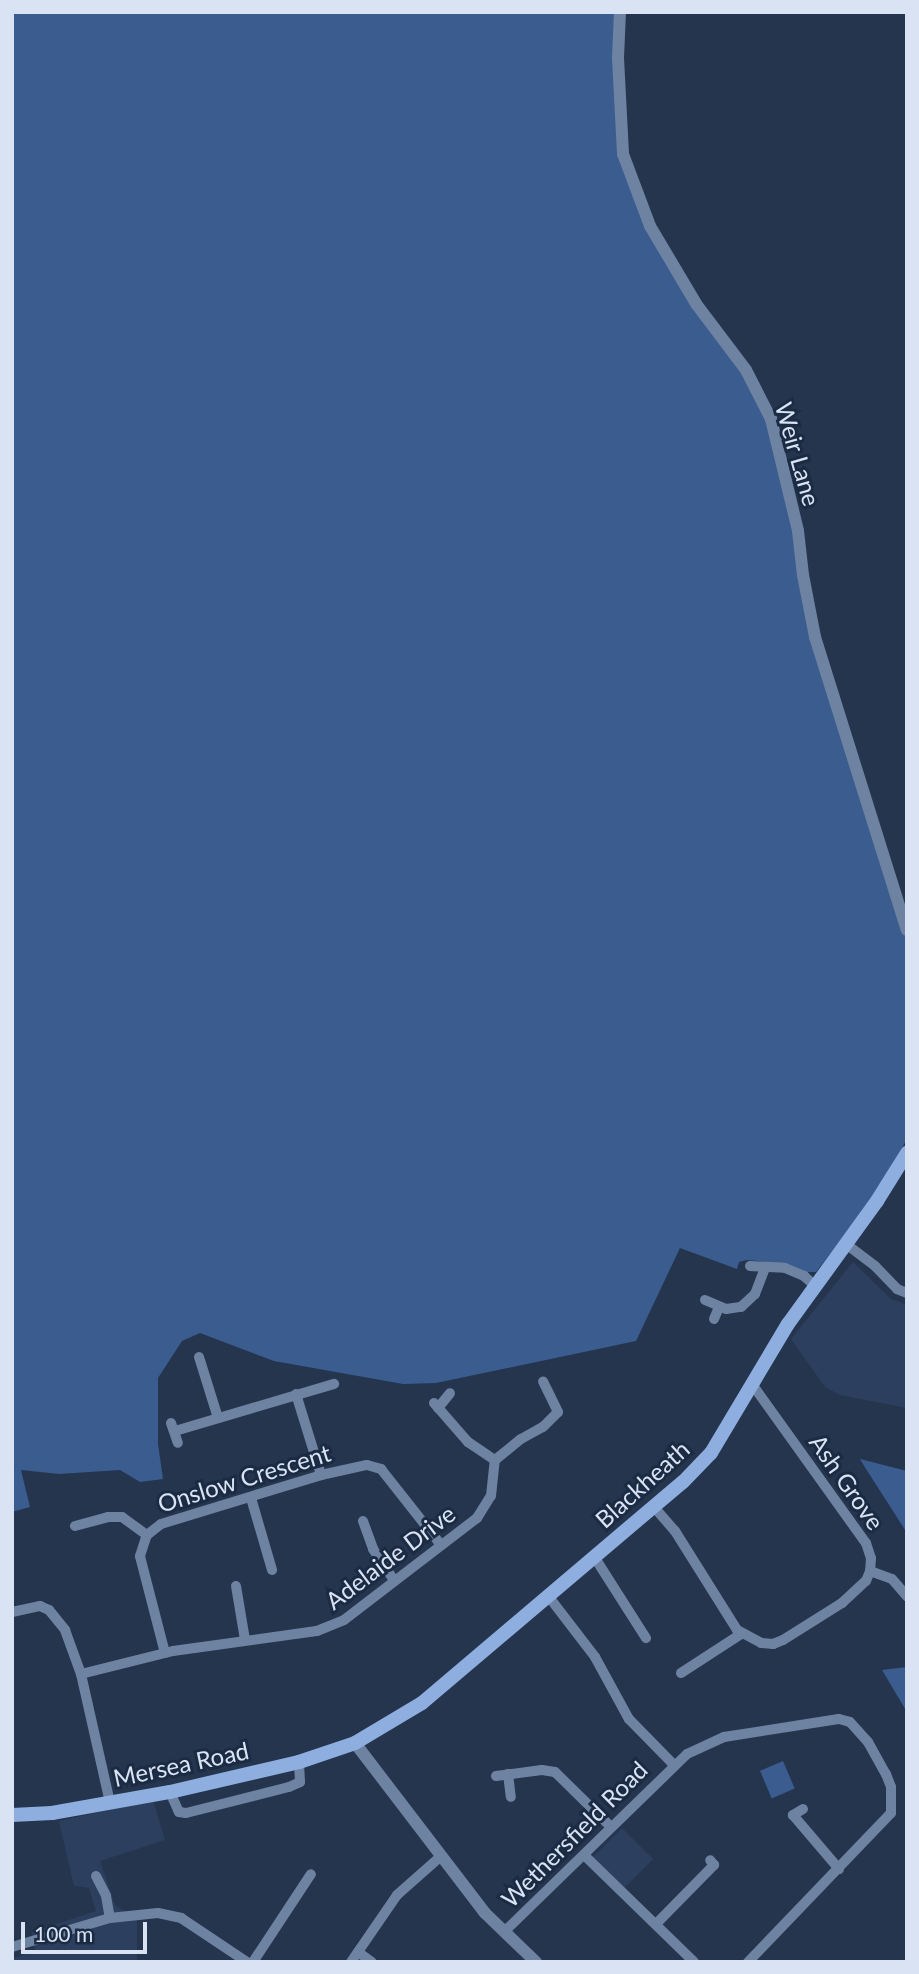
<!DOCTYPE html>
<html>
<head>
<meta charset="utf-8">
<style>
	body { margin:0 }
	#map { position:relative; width:919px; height:1974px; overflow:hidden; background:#25354e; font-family:Lato,sans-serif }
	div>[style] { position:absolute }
	.built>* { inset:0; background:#2c3f5e; transform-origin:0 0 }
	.green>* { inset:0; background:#3a5c8f; transform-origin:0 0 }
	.minor>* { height:10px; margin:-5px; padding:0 5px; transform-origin:5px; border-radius:5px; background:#6e83a2 }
	.tertiary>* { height:12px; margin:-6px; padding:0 6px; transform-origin:6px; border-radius:6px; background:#6e83a2 }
	.secondary>* { height:14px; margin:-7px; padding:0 7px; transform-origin:7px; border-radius:7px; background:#8eaee0 }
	span { translate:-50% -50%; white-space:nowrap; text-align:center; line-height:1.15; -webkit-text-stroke:6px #1b2b43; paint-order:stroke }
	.street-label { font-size:24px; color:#d9e3f3 }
	.frame { position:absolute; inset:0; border:14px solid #d9e3f3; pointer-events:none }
	.scale { position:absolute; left:21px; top:1922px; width:126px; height:32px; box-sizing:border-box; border:4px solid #d9e3f3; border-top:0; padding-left:9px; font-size:21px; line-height:24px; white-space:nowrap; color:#d9e3f3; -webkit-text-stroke:5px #1b2b43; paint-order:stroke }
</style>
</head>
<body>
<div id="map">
	<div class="built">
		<i style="clip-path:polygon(853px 1262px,891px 1299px,907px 1305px,907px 1408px,840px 1395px,825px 1387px,791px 1339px)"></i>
		<i style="clip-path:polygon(153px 1800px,165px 1840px,100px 1861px,115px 1905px,137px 1919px,137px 1962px,12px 1962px,12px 1959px,35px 1951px,32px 1932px,96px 1911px,89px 1888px,74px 1886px,59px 1821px)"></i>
		<i style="left:622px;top:1828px;width:44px;height:42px;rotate:45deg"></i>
	</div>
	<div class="green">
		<i style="clip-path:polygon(12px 12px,620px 12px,623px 154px,650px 226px,771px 419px,803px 575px,907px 930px,907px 1139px,873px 1198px,816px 1272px,803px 1272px,786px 1264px,747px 1260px,739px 1262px,737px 1269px,680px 1248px,636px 1341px,436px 1383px,403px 1384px,274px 1361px,200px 1333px,182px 1341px,158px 1378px,158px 1444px,163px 1479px,140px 1482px,120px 1470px,59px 1474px,21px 1470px,30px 1507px,12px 1512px,12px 1470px,15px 1469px,12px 1468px)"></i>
		<i style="clip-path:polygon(860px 1459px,907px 1471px,907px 1533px,866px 1469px)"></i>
		<i style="clip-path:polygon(907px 1667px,907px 1712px,882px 1670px)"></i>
		<i style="left:783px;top:1761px;width:30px;height:25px;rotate:67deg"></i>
	</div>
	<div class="minor">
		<i style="left:846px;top:1244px;width:36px;rotate:37deg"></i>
		<i style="left:875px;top:1266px;width:32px;rotate:46deg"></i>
		<i style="left:897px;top:1289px;width:11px;rotate:22deg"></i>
		<i style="left:750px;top:1266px;width:35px;rotate:3deg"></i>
		<i style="left:785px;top:1268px;width:21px;rotate:23deg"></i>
		<i style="left:804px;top:1276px;width:15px;rotate:42deg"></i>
		<i style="left:705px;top:1300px;width:23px;rotate:23deg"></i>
		<i style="left:726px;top:1309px;width:15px;rotate:-8deg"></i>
		<i style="left:741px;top:1307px;width:19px;rotate:-43deg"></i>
		<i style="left:755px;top:1294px;width:28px;rotate:-69deg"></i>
		<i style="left:714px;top:1319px;width:13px;rotate:-67deg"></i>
		<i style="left:199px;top:1357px;width:64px;rotate:72.7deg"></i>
		<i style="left:752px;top:1384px;width:196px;rotate:54.4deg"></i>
		<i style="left:866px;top:1543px;width:16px;rotate:72deg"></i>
		<i style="left:871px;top:1558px;width:13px;rotate:94deg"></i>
		<i style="left:870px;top:1571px;width:23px;rotate:20deg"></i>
		<i style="left:892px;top:1579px;width:23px;rotate:49deg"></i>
		<i style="left:296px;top:1394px;width:85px;rotate:72.8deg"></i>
		<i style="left:434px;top:1403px;width:52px;rotate:48.9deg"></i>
		<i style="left:468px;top:1442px;width:32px;rotate:34deg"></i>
		<i style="left:438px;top:1408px;width:19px;rotate:-51deg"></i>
		<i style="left:171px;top:1423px;width:21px;rotate:71deg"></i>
		<i style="left:175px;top:1431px;width:166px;rotate:-16.5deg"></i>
		<i style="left:251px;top:1498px;width:75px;rotate:73.7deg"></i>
		<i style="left:654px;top:1507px;width:32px;rotate:49deg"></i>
		<i style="left:675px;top:1531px;width:117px;rotate:57.9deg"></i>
		<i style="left:737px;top:1630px;width:27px;rotate:28deg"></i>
		<i style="left:761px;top:1643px;width:12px;rotate:5deg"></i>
		<i style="left:773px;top:1644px;width:11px;rotate:-22deg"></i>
		<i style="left:783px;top:1640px;width:70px;rotate:-32.1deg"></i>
		<i style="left:842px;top:1603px;width:33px;rotate:-43deg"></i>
		<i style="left:866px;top:1581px;width:11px;rotate:-68deg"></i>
		<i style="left:363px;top:1521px;width:30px;rotate:70deg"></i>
		<i style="left:373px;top:1549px;width:37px;rotate:56deg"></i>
		<i style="left:75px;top:1526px;width:34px;rotate:-15deg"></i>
		<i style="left:108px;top:1517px;width:14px"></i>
		<i style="left:122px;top:1517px;width:31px;rotate:36deg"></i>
		<i style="left:595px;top:1558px;width:95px;rotate:57.5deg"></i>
		<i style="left:236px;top:1586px;width:55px;rotate:80.5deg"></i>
		<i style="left:549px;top:1597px;width:76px;rotate:52.5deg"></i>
		<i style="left:595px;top:1657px;width:71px;rotate:61.3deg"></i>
		<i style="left:629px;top:1719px;width:64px;rotate:45.6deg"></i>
		<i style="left:12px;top:1612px;width:29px;rotate:-12deg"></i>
		<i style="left:40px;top:1606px;width:10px;rotate:24deg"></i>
		<i style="left:49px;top:1610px;width:26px;rotate:51deg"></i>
		<i style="left:65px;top:1630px;width:47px;rotate:70deg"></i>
		<i style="left:81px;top:1674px;width:132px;rotate:77.3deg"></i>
		<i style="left:165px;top:1653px;width:100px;rotate:-104.5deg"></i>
		<i style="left:140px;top:1556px;width:22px;rotate:-72deg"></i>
		<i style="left:147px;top:1535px;width:18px;rotate:-38deg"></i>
		<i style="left:161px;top:1524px;width:167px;rotate:-17deg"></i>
		<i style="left:321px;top:1475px;width:47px;rotate:-12.3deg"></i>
		<i style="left:367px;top:1465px;width:15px;rotate:16deg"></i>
		<i style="left:381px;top:1469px;width:97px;rotate:51.7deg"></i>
		<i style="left:681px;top:1673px;width:72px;rotate:-33deg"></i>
		<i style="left:81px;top:1674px;width:95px;rotate:-14deg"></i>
		<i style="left:173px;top:1651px;width:145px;rotate:-7.9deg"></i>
		<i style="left:317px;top:1631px;width:29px;rotate:-22deg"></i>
		<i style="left:344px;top:1620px;width:168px;rotate:-37.5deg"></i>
		<i style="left:477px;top:1518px;width:26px;rotate:-58deg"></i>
		<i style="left:491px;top:1496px;width:36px;rotate:-84deg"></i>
		<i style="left:495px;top:1460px;width:33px;rotate:-39deg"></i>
		<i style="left:521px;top:1439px;width:25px;rotate:-29deg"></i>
		<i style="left:543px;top:1427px;width:21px;rotate:-45deg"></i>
		<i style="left:558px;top:1412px;width:34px;rotate:-116deg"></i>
		<i style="left:508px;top:1774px;width:23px;rotate:83deg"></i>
		<i style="left:496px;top:1776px;width:46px;rotate:-7.4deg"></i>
		<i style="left:542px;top:1770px;width:13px;rotate:9deg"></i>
		<i style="left:555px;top:1772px;width:78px;rotate:44.5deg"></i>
		<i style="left:170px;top:1792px;width:22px;rotate:66deg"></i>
		<i style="left:179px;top:1812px;width:7px;rotate:8deg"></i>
		<i style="left:186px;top:1813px;width:106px;rotate:-14.2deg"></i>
		<i style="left:289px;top:1787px;width:12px;rotate:-24deg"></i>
		<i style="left:300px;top:1782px;width:20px;rotate:-93deg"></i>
		<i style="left:803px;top:1809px;width:12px;rotate:149deg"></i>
		<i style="left:793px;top:1815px;width:71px;rotate:49.6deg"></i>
		<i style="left:584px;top:1855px;width:153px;rotate:44.2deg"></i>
		<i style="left:96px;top:1876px;width:22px;rotate:63deg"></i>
		<i style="left:106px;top:1896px;width:22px;rotate:80deg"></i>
		<i style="left:656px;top:1924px;width:83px;rotate:-45.5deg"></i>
		<i style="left:714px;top:1865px;width:6px;rotate:-129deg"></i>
		<i style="left:504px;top:1932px;width:255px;rotate:-44.2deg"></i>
		<i style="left:687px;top:1754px;width:41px;rotate:-24.7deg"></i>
		<i style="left:724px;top:1737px;width:116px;rotate:-8.9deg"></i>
		<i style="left:839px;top:1719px;width:11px;rotate:15deg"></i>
		<i style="left:850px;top:1722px;width:27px;rotate:48deg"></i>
		<i style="left:868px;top:1742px;width:37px;rotate:61deg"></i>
		<i style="left:886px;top:1774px;width:14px;rotate:69deg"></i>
		<i style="left:891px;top:1787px;width:26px;rotate:90deg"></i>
		<i style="left:891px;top:1813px;width:207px;rotate:133.8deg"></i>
		<i style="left:12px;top:1947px;width:102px;rotate:-16.5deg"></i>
		<i style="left:110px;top:1918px;width:48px;rotate:-5.9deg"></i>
		<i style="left:158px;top:1913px;width:24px;rotate:12deg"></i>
		<i style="left:181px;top:1918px;width:79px;rotate:33.7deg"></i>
		<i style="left:358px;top:1952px;width:17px;rotate:36deg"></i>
		<i style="left:253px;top:1962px;width:105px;rotate:-56.6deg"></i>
		<i style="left:351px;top:1962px;width:81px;rotate:-55.5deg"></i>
		<i style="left:397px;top:1895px;width:57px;rotate:-41.5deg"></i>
	</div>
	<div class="tertiary">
		<i style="left:620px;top:12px;width:46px;rotate:92.5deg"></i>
		<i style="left:618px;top:58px;width:96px;rotate:87deg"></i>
		<i style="left:623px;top:154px;width:77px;rotate:69.4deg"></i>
		<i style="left:650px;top:226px;width:92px;rotate:59.3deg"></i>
		<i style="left:697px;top:305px;width:81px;rotate:53deg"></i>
		<i style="left:746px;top:370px;width:55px;rotate:63deg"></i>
		<i style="left:771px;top:419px;width:115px;rotate:76.4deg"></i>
		<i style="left:798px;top:531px;width:44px;rotate:83.5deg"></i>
		<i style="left:803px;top:575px;width:63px;rotate:79deg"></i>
		<i style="left:815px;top:637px;width:307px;rotate:72.6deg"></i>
		<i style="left:355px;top:1743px;width:214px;rotate:52.6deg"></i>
		<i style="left:485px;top:1913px;width:71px;rotate:43.9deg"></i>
	</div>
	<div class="secondary">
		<i style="left:12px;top:1815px;width:40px;rotate:-2.9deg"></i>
		<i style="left:52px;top:1813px;width:120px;rotate:-10.1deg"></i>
		<i style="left:170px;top:1792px;width:132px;rotate:-13.1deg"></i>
		<i style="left:299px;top:1762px;width:59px;rotate:-18.7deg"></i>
		<i style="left:355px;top:1743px;width:78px;rotate:-30.8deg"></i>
		<i style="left:422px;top:1703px;width:342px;rotate:-40.3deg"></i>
		<i style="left:683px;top:1482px;width:40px;rotate:-46deg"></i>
		<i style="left:711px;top:1453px;width:150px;rotate:-59.2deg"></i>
		<i style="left:788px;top:1324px;width:152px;rotate:-54.1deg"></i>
		<i style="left:877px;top:1201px;width:57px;rotate:-58deg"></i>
	</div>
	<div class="street-label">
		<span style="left:798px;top:454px;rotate:74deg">Weir Lane</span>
		<span style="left:244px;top:1478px;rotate:-17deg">Onslow Crescent</span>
		<span style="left:847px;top:1482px;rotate:55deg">Ash Grove</span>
		<span style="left:642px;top:1484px;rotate:-42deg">Blackheath</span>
		<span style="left:390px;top:1557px;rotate:-37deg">Adelaide Drive</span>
		<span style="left:181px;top:1764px;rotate:-12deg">Mersea Road</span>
		<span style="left:574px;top:1834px;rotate:-45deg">Wethersfield Road</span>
	</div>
	<div class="frame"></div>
	<div class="scale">100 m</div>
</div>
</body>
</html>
